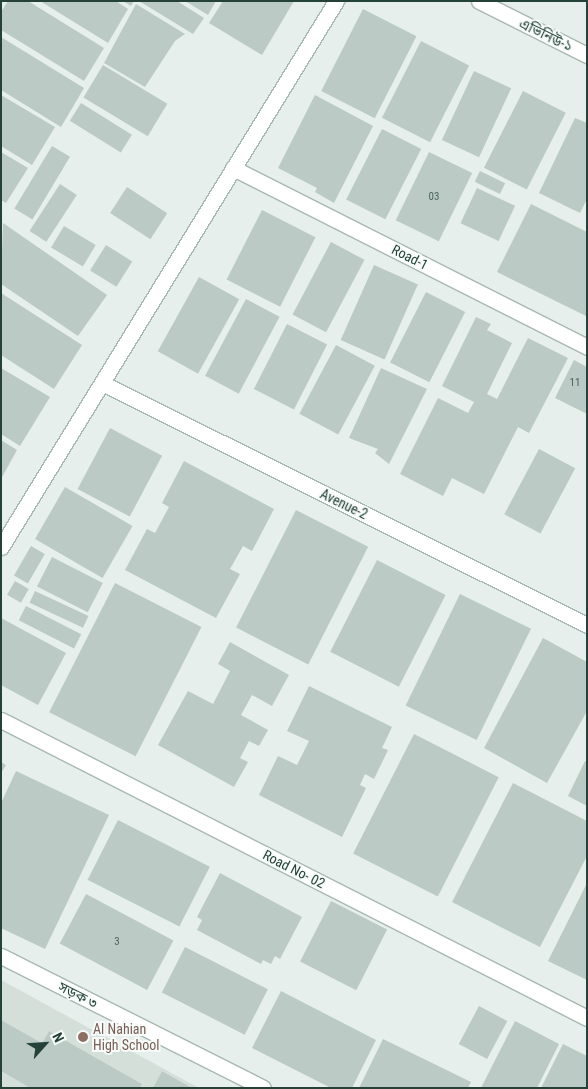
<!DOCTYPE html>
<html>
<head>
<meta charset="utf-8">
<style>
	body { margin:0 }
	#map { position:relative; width:588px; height:1089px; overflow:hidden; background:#e6efeb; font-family:"Roboto Condensed","Noto Sans Bengali",sans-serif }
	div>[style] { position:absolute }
	.built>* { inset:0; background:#d4dfda }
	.building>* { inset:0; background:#bbcac4; transform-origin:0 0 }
	.roads { filter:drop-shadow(1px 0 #a8b8b2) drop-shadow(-1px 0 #a8b8b2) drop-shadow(0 1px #a8b8b2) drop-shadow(0 -1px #a8b8b2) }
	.street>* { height:15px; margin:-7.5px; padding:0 7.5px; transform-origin:7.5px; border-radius:7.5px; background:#fff }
	.secondary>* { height:15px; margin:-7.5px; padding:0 7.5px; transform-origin:7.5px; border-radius:7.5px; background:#fff }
	.dots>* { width:14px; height:14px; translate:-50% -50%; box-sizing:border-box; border:2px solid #f7fbf9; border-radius:50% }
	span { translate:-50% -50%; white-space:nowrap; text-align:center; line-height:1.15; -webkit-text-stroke:4px #f7fbf9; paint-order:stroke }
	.number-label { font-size:11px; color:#4a645c }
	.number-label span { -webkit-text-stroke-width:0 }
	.street-label { font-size:14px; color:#24423a }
	.education-label { font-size:14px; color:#785e54 }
	.left { translate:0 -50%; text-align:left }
	.frame { position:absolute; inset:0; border:2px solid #24423a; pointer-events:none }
	.north { position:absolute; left:20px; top:1019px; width:50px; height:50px; -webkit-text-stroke:4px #f7fbf9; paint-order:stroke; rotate:64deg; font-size:14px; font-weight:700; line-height:20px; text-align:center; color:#24423a }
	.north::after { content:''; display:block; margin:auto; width:18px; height:22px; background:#24423a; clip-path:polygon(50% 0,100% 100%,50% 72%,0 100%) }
</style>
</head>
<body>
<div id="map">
	<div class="built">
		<i style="clip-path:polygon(1px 980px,199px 1088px,192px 1088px,162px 1071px,153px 1088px,140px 1088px,142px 1084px,49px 1031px,42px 1043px,1px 1020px)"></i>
		<i style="clip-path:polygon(1px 1071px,30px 1088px,1px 1088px)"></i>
	</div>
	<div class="building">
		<i style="clip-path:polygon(8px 1px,28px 1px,104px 48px,84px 81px,1px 30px,1px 12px)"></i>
		<i style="clip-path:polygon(40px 1px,116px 1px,128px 9px,108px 43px)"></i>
		<i style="clip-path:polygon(123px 1px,134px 1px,131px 6px)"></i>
		<i style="clip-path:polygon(139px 1px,177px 1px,204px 18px,193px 34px)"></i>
		<i style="clip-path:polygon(185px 1px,216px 1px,208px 15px)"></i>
		<i style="clip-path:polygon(223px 1px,294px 1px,262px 55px,209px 23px)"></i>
		<i style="clip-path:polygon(136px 4px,185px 34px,175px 41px,145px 87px,104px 63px)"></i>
		<i style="left:363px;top:9px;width:60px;height:92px;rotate:27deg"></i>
		<i style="clip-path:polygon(1px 37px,84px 88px,61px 127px,1px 90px)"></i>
		<i style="left:421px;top:41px;width:54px;height:86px;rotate:27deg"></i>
		<i style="left:103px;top:65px;width:75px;height:38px;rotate:31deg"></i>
		<i style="left:474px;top:71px;width:41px;height:76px;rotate:25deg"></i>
		<i style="left:523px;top:91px;width:48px;height:86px;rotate:27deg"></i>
		<i style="clip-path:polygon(1px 95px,55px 127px,32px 165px,1px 146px)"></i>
		<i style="clip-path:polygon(315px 95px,373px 126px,334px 203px,315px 192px,317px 188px,278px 168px)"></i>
		<i style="left:81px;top:103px;width:60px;height:21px;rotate:32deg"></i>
		<i style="clip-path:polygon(575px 118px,587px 123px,587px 199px,580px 213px,539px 193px)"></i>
		<i style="left:382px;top:129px;width:44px;height:79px;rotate:27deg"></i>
		<i style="left:52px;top:146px;width:21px;height:73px;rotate:31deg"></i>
		<i style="clip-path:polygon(1px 152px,28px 168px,6px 203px,1px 200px)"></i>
		<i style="left:429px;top:152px;width:48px;height:76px;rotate:26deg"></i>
		<i style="left:480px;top:171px;width:28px;height:12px;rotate:26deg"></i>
		<i style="left:60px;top:184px;width:20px;height:56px;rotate:33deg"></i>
		<i style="left:127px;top:187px;width:48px;height:31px;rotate:33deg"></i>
		<i style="left:477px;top:188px;width:42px;height:39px;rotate:25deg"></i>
		<i style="clip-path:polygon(531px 204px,587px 232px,586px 316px,497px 272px)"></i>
		<i style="left:262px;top:210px;width:60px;height:78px;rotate:27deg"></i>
		<i style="clip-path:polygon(3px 223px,107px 295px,78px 336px,1px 284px)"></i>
		<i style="left:64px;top:226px;width:37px;height:25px;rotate:31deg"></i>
		<i style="left:331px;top:242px;width:38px;height:82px;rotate:28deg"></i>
		<i style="left:106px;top:245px;width:31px;height:30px;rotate:32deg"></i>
		<i style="left:374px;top:265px;width:48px;height:82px;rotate:24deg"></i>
		<i style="left:199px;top:277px;width:46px;height:85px;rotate:29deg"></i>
		<i style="left:426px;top:292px;width:44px;height:79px;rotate:27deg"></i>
		<i style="clip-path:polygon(1px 293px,82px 345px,54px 389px,1px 355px)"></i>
		<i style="left:246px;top:299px;width:38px;height:87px;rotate:28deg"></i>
		<i style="clip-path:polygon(476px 317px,491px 324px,487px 330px,512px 343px,487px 394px,497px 399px,528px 338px,568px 358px,529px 433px,518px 427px,484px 494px,452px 478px,443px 496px,400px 474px,438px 398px,468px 413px,474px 402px,442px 386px)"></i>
		<i style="left:287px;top:324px;width:45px;height:73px;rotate:27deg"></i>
		<i style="left:336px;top:345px;width:44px;height:78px;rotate:28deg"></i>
		<i style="clip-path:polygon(574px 360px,587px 367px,587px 414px,555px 398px)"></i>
		<i style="clip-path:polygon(1px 368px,50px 397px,20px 446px,1px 434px)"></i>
		<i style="clip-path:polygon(381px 368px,427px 389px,389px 464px,375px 453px,378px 449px,349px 438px)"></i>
		<i style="left:110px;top:428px;width:59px;height:69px;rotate:28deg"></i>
		<i style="clip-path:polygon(1px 440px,17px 450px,1px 479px)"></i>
		<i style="left:539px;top:449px;width:41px;height:74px;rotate:28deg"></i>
		<i style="clip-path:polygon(184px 461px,274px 509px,252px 551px,243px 546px,230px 569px,240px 574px,216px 618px,125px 570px,147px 529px,155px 533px,169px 507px,162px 503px)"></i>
		<i style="left:65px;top:487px;width:78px;height:60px;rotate:30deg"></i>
		<i style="left:296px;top:510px;width:81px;height:132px;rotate:27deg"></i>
		<i style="left:31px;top:546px;width:16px;height:34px;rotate:30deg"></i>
		<i style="left:52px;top:557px;width:57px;height:33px;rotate:27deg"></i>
		<i style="left:377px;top:560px;width:77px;height:103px;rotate:27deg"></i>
		<i style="left:15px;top:581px;width:16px;height:16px;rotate:30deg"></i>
		<i style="left:115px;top:583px;width:97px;height:145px;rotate:27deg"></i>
		<i style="left:35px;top:591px;width:59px;height:13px;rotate:25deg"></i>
		<i style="left:460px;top:594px;width:79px;height:124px;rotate:26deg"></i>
		<i style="left:26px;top:606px;width:62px;height:16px;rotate:27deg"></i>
		<i style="clip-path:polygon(1px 618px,66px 653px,38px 705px,1px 685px)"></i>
		<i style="clip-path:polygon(543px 638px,587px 662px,587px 711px,547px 783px,484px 748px)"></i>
		<i style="clip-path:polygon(230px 642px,289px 675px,272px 706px,252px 695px,241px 715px,268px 730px,259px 746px,249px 741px,240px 758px,248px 762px,234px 787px,158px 745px,188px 691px,213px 704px,230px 671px,218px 664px)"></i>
		<i style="clip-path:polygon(309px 686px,392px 727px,382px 748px,388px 750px,374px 779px,365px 774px,360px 785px,366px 788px,342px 837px,259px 795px,278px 756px,297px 765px,309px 741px,287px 731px)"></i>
		<i style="left:414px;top:734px;width:95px;height:134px;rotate:27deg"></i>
		<i style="clip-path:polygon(585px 761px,587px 762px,587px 806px,568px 796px)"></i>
		<i style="clip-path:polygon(1px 762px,6px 765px,1px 773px)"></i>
		<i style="clip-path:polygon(16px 771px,109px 815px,45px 949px,1px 928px,1px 803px)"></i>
		<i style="clip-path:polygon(513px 783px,587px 821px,587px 856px,540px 947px,452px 902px)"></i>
		<i style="left:118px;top:820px;width:103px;height:67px;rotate:27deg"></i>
		<i style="clip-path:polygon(220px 873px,302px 917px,280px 959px,275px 956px,271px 964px,263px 960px,261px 964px,197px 930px,202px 920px,197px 917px)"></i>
		<i style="clip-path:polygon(587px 883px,587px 980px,548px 961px)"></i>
		<i style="left:86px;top:894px;width:99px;height:56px;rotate:28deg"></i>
		<i style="left:331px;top:901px;width:63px;height:68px;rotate:27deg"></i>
		<i style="left:185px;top:947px;width:93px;height:51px;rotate:27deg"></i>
		<i style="clip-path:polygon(281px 991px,376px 1040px,352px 1088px,331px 1088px,252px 1048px)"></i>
		<i style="left:479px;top:1006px;width:32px;height:43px;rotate:28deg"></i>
		<i style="clip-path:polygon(1px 1020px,42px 1043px,49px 1031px,142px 1084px,140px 1088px,30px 1088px,1px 1071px)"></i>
		<i style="clip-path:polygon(515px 1021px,559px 1044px,537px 1088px,481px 1088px)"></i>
		<i style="clip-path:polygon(383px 1039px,471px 1082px,468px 1088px,359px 1088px)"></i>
		<i style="clip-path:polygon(563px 1044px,587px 1056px,587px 1088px,541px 1088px)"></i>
		<i style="clip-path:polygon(162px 1071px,192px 1088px,153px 1088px)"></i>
	</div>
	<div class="roads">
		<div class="street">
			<i style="left:233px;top:168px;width:397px;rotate:26.8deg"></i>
			<i style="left:102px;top:383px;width:542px;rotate:26.52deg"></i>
			<i style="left:1px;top:547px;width:641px;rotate:-58.47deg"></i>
			<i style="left:1px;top:720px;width:657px;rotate:26.95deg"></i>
			<i style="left:1px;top:956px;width:293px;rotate:26.7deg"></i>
		</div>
		<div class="secondary">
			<i style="left:479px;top:1px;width:121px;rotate:26.6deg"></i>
		</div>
	</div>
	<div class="dots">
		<i style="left:83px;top:1037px;background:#8d6e63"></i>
	</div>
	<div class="number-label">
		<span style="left:434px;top:197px">03</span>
		<span style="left:575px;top:383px">11</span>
		<span style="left:117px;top:942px">3</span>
	</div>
	<div class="street-label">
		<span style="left:546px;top:35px;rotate:26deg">এভিনিউ-১</span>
		<span style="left:410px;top:257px;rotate:27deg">Road-1</span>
		<span style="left:344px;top:504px;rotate:26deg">Avenue-2</span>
		<span style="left:294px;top:869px;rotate:27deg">Road No- 02</span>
		<span style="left:78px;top:995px;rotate:27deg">সড়ক ৩</span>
	</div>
	<div class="education-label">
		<span class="left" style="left:93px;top:1037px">Al Nahian<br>High School</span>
	</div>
	<div class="frame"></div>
	<div class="north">N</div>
</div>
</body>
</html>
